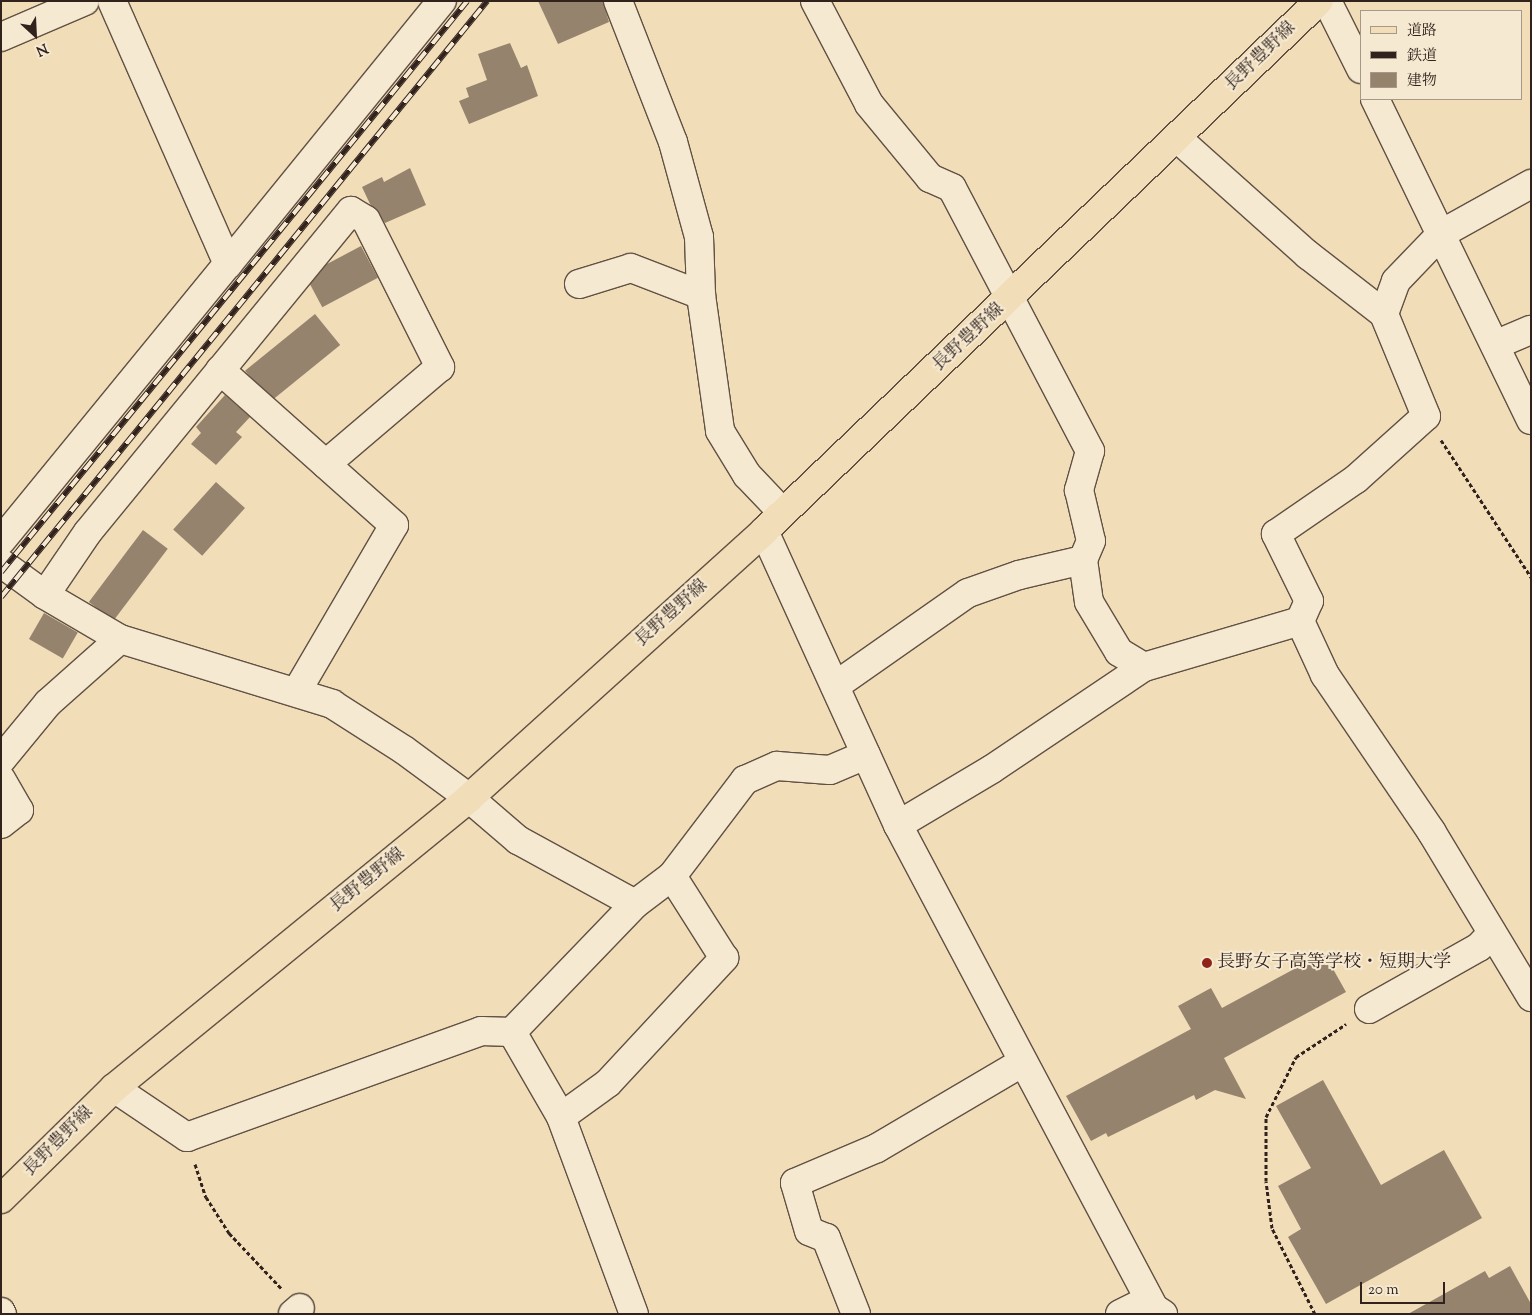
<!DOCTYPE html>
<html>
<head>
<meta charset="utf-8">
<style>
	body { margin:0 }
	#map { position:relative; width:1532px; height:1315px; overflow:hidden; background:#f1ddb8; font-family:"Sorts Mill Goudy","Noto Serif JP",serif }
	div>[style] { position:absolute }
	.building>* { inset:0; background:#95836e; transform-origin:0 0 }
	.path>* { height:3px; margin-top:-1.5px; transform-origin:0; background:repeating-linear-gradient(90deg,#31221d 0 4px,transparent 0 6.5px) }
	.roads { filter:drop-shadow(1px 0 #615144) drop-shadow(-1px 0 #615144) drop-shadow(0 1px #615144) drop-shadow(0 -1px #615144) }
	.minor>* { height:28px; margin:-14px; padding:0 14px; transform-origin:14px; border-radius:14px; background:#f6e9d1 }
	.major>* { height:28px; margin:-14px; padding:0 14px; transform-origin:14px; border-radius:14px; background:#f1ddb8 }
	.rail>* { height:5.5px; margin-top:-2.75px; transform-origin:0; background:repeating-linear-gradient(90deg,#f6e9d1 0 11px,#31221d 0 22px); box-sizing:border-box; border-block:1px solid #31221d }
	.dots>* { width:14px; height:14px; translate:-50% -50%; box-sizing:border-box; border:2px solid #f6e9d1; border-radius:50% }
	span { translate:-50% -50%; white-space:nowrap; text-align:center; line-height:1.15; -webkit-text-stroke:4px #f6e9d1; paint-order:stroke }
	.street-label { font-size:18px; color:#31221d }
	.poi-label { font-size:18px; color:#31221d }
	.left { translate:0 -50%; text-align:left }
	.frame { position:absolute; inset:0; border:2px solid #31221d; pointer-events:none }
	.legend { position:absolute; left:1360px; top:10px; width:162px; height:90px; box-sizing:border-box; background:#f6e9d1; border:1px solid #a79989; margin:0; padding:6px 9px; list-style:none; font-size:15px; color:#31221d }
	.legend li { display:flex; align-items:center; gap:10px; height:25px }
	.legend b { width:25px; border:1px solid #a79989 }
	.north { position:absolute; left:10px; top:10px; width:50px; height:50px; -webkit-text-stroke:4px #f6e9d1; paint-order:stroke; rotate:155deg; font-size:14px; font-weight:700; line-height:20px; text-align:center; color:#31221d }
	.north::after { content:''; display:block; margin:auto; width:18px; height:22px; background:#31221d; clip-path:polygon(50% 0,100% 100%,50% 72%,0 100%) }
	.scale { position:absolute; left:1360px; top:1282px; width:85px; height:22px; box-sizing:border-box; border:2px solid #31221d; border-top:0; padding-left:6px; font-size:15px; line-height:18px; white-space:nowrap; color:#31221d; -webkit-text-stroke:4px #f6e9d1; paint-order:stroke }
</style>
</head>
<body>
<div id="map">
	<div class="building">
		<i style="clip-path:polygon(538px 1px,603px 1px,609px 22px,558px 44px)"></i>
		<i style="clip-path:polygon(510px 43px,521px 68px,527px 65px,538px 96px,469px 124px,459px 101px,469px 97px,466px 88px,487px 80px,478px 54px)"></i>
		<i style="clip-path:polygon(410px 168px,426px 205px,385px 223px,370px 204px,362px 187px,382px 177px,384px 182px)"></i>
		<i style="left:361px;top:246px;width:36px;height:63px;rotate:62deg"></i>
		<i style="left:315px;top:314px;width:40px;height:90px;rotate:51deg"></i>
		<i style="clip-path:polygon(225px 395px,250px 417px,236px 432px,242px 437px,216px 465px,191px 444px,201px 433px,196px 427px)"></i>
		<i style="left:216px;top:482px;width:39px;height:64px;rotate:42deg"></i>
		<i style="left:143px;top:530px;width:31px;height:90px;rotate:37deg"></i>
		<i style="left:44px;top:613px;width:39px;height:30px;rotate:30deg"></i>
		<i style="clip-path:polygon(1324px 953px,1346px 992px,1224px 1058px,1246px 1099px,1215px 1090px,1196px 1100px,1194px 1095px,1108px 1137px,1106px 1133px,1091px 1141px,1066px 1096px,1191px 1029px,1178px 1006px,1211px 988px,1222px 1008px)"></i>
		<i style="clip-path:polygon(1323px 1080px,1381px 1185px,1444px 1150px,1482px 1218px,1326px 1304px,1288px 1237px,1301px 1229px,1278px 1186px,1311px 1168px,1276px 1106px)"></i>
		<i style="clip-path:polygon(1510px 1266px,1531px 1304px,1531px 1314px,1408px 1314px,1485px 1271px,1489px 1278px)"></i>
	</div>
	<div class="path">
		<i style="left:1441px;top:440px;width:164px;rotate:56.7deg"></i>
		<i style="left:195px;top:1164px;width:35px;rotate:72deg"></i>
		<i style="left:206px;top:1197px;width:43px;rotate:57.4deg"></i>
		<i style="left:229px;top:1233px;width:76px;rotate:46.6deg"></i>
		<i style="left:1315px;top:1314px;width:96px;rotate:-116.6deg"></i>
		<i style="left:1272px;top:1228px;width:47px;rotate:-97.3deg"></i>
		<i style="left:1266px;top:1181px;width:64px;rotate:-90deg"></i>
		<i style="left:1266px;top:1117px;width:67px;rotate:-63.4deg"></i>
		<i style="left:1296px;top:1057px;width:60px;rotate:-33.4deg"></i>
	</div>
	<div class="roads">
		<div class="minor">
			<i style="left:618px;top:1px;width:151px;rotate:68.7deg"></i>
			<i style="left:673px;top:142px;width:98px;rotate:74.7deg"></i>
			<i style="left:699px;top:237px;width:58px;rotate:88deg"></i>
			<i style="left:701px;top:295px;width:137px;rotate:82deg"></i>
			<i style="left:720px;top:431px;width:52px;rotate:58.5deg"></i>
			<i style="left:747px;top:475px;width:52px;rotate:46.5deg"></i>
			<i style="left:815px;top:1px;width:116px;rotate:62.3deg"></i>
			<i style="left:869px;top:104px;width:96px;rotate:50.5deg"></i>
			<i style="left:930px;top:178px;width:24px;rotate:24deg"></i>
			<i style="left:952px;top:188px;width:297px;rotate:62.3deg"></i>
			<i style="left:1090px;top:451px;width:41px;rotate:105.8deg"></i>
			<i style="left:1079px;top:490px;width:52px;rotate:76.8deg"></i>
			<i style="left:1091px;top:541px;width:21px;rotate:113deg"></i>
			<i style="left:1083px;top:560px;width:42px;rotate:81.9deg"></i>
			<i style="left:1089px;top:602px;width:58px;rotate:59deg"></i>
			<i style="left:1119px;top:652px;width:29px;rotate:31deg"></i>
			<i style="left:1327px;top:1px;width:76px;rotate:63.4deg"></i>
			<i style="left:1px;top:37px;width:91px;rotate:-23.2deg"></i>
			<i style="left:1375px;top:99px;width:357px;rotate:64.1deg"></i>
			<i style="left:1177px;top:138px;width:176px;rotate:41.8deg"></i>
			<i style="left:1308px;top:255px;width:96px;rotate:37.8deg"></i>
			<i style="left:228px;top:264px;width:339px;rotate:-50.9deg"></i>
			<i style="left:579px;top:284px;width:54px;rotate:-17.1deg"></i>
			<i style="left:631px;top:268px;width:75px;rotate:21.1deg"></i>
			<i style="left:1495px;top:345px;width:39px;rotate:-23deg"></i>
			<i style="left:220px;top:370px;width:233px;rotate:41.7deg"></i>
			<i style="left:394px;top:525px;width:194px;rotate:120.3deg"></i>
			<i style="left:764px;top:531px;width:323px;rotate:65.5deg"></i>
			<i style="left:898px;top:825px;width:547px;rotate:62.08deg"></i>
			<i style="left:1154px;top:1308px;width:11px;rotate:34deg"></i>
			<i style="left:1px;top:541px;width:358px;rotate:-50.7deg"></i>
			<i style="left:228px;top:264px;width:287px;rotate:-113.8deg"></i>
			<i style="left:1px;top:563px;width:54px;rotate:36deg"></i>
			<i style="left:45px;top:595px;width:87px;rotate:30.4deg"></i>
			<i style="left:120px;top:639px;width:222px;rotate:17deg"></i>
			<i style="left:332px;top:704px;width:85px;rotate:32.6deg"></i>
			<i style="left:404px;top:750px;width:81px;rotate:36.4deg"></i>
			<i style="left:469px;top:798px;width:65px;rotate:40.6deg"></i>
			<i style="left:518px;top:840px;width:133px;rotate:28.7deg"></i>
			<i style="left:635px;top:904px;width:178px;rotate:133.9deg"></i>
			<i style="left:512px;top:1032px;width:98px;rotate:60deg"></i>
			<i style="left:561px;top:1117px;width:210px;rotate:69.7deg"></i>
			<i style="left:45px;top:595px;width:76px;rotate:-55.7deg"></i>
			<i style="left:88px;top:532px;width:415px;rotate:-50.7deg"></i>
			<i style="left:351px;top:211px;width:17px;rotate:31deg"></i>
			<i style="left:366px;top:220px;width:165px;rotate:63.3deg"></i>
			<i style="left:440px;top:367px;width:150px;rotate:139.6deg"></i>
			<i style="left:1300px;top:621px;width:22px;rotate:-66deg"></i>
			<i style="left:1309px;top:601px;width:75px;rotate:-116.2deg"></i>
			<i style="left:1276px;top:534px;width:97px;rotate:-34.5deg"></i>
			<i style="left:1356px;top:479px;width:94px;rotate:-42deg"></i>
			<i style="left:1426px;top:416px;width:110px;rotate:-112.4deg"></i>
			<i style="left:1384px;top:314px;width:35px;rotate:-70deg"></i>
			<i style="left:1396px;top:281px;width:65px;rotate:-46.2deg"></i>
			<i style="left:1441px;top:234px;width:103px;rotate:-29.1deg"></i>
			<i style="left:835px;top:686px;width:162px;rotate:-35deg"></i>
			<i style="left:968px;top:593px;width:54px;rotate:-19.4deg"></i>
			<i style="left:1019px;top:575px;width:66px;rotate:-13.2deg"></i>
			<i style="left:1px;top:760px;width:74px;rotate:-50.5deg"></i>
			<i style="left:48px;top:703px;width:96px;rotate:-41.6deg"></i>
			<i style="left:1px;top:779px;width:36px;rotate:60deg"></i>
			<i style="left:19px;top:810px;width:23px;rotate:142deg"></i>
			<i style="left:898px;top:825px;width:109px;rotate:-30.8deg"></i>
			<i style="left:992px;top:769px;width:183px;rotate:-33.9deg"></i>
			<i style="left:1144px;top:667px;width:163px;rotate:-16.4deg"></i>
			<i style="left:1300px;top:621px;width:60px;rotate:65.2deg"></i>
			<i style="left:1325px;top:675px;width:189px;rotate:55.8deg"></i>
			<i style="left:1431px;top:831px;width:194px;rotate:58.9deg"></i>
			<i style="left:672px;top:876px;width:121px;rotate:-52.8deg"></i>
			<i style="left:745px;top:780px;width:35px;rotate:-24deg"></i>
			<i style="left:777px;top:766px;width:53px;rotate:4.3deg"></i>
			<i style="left:830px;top:770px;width:39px;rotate:-23deg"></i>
			<i style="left:1369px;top:1009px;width:126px;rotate:-29.4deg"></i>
			<i style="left:1479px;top:947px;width:19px;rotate:-47deg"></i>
			<i style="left:114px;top:1088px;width:88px;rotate:33.9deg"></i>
			<i style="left:187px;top:1137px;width:313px;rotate:-19.8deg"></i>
			<i style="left:481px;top:1031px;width:31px;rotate:2deg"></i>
			<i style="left:561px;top:1117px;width:58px;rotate:-35.9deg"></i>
			<i style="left:608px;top:1083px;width:171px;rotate:-47.1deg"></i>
			<i style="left:724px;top:958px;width:97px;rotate:-122.4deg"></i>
			<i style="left:672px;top:876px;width:46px;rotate:142.9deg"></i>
			<i style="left:1px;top:1312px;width:2px;rotate:63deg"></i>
			<i style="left:293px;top:1314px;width:9px;rotate:-41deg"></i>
			<i style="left:856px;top:1314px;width:82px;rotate:-111.5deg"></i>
			<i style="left:826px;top:1238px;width:18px;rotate:-158deg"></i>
			<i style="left:809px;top:1231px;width:50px;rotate:-106.3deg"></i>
			<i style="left:795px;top:1183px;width:89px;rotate:-23.1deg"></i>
			<i style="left:877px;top:1148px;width:169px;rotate:-30.5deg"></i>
			<i style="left:1120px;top:1314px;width:32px;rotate:-26deg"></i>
		</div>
		<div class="major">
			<i style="left:1px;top:1199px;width:158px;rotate:-44.5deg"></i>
			<i style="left:114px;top:1088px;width:458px;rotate:-39.2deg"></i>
			<i style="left:469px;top:798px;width:398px;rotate:-42.1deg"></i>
			<i style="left:764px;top:531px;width:767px;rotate:-43.68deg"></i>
		</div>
	</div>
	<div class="rail">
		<i style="left:1px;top:572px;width:737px;rotate:-50.78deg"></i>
		<i style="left:1px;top:597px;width:769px;rotate:-50.8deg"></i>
	</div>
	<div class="dots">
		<i style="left:1207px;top:963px;background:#8f2418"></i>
	</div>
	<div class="street-label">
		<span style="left:1261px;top:57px;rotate:-44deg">長野豊野線</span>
		<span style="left:969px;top:338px;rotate:-43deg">長野豊野線</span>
		<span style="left:672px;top:614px;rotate:-42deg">長野豊野線</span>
		<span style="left:368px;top:881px;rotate:-39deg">長野豊野線</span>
		<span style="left:59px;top:1142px;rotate:-45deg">長野豊野線</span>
	</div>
	<div class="poi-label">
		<span class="left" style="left:1217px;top:963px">長野女子高等学校・短期大学</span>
	</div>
	<div class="frame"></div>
	<ul class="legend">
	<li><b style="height:6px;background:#f1ddb8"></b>道路</li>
	<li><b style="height:6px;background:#31221d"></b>鉄道</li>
	<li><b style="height:14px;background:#95836e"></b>建物</li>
	</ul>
	<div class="north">N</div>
	<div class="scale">20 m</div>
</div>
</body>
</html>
